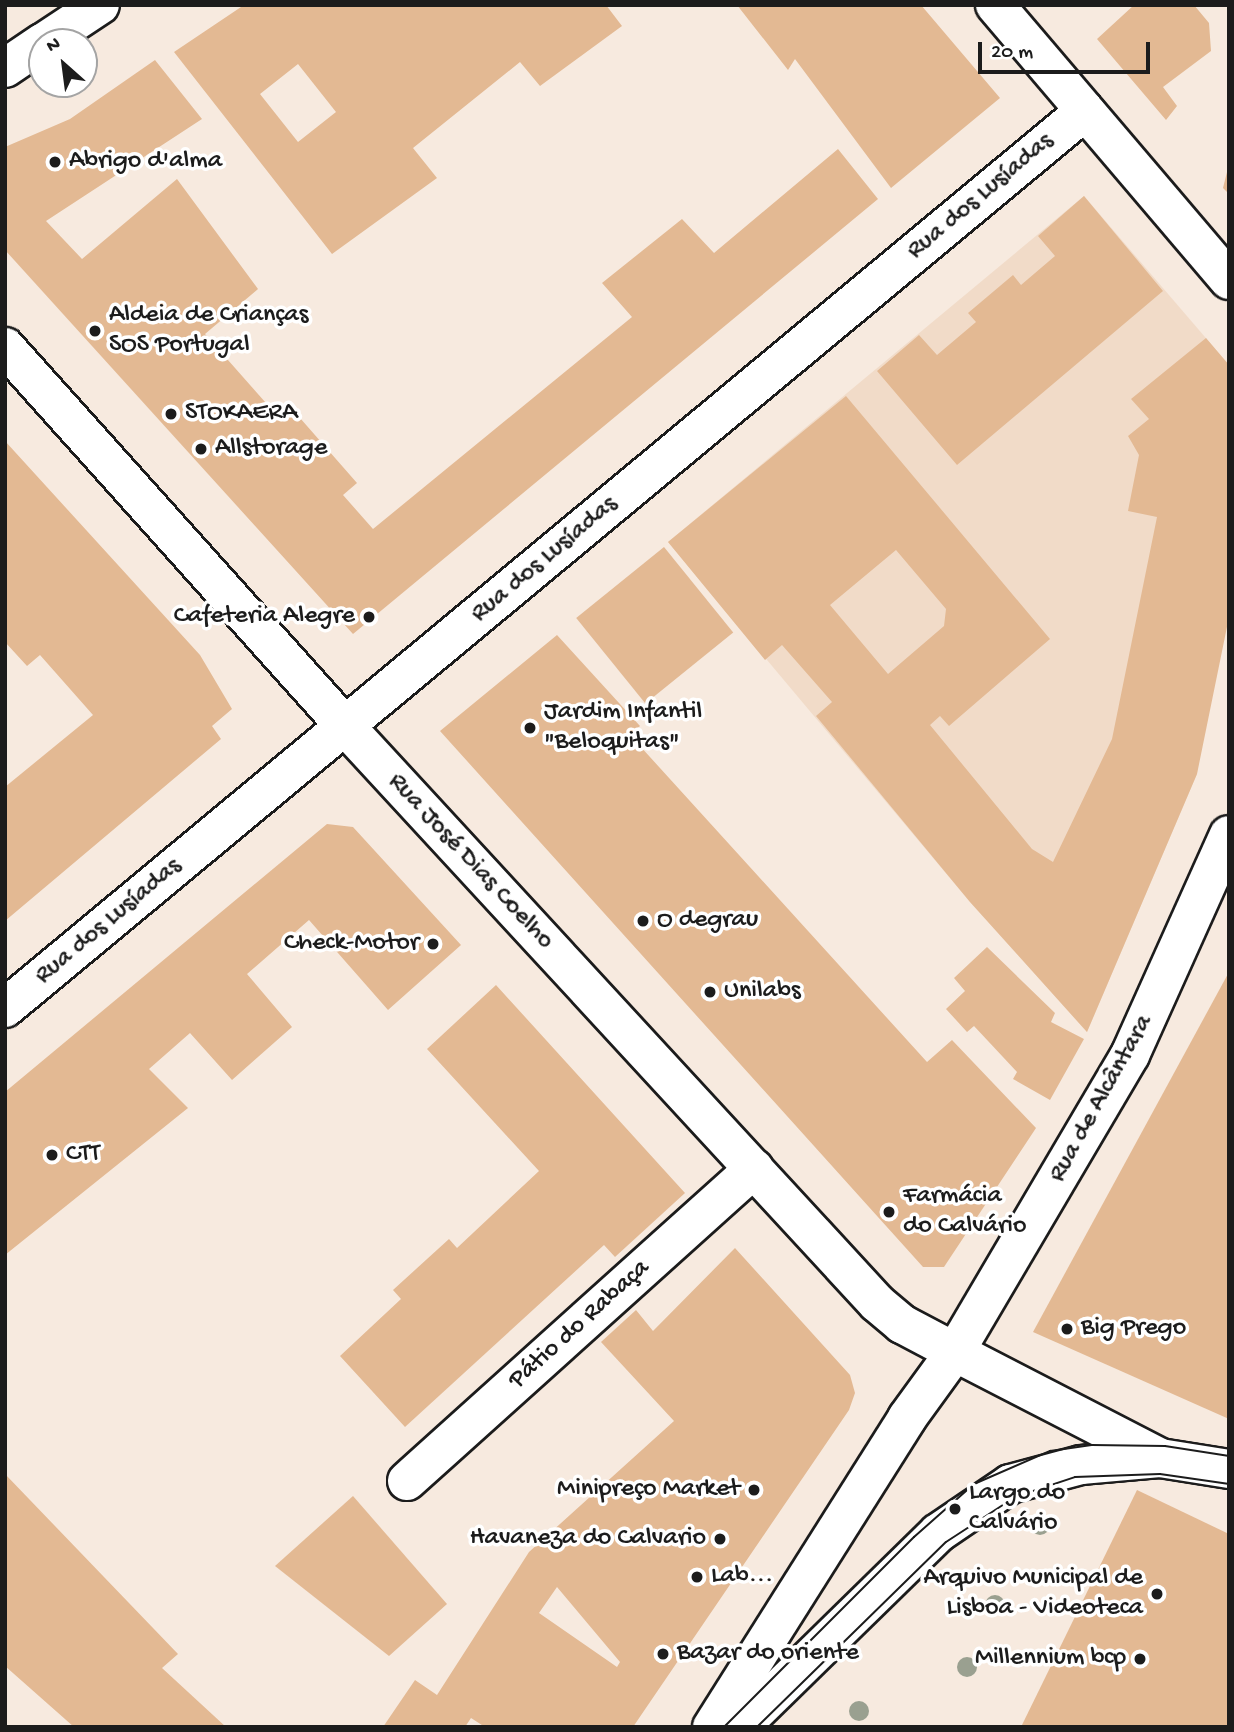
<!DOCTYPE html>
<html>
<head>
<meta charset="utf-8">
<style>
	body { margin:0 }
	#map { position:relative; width:1234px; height:1732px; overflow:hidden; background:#f7eadf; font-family:"Gochi Hand",sans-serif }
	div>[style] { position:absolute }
	.built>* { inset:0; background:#f1dbc8 }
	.building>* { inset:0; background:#e3b993; transform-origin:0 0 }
	.roads { filter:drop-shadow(2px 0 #1c1c1c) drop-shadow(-2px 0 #1c1c1c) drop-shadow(0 2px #1c1c1c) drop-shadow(0 -2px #1c1c1c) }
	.minor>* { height:38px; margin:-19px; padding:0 19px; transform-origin:19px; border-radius:19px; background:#fff }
	.major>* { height:38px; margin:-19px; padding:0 19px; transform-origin:19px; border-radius:19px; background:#fff }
	.tram>* { height:2px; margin:-1px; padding:0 1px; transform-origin:1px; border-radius:1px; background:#1c1c1c }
	.trees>* { width:20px; height:20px; margin:-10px; border-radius:50%; background:#9aa090 }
	.dots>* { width:19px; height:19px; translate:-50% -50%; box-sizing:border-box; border:4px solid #fff; border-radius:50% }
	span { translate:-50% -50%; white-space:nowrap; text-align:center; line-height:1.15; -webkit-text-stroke:7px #fff; paint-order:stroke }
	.poi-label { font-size:26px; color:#1c1c1c }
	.left { translate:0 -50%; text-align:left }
	.right { translate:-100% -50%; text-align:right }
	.street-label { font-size:26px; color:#1c1c1c }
	.frame { position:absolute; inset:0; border:7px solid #1c1c1c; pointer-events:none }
	.north { position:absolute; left:28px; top:28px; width:70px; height:70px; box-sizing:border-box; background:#fff; border:2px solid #a4a4a4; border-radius:50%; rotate:332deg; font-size:19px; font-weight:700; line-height:28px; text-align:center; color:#1c1c1c }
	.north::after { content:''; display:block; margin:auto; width:24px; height:32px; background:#1c1c1c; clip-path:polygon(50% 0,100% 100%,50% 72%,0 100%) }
	.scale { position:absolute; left:978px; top:42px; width:172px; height:32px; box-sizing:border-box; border:4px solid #1c1c1c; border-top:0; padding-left:9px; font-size:21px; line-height:24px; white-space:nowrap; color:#1c1c1c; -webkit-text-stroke:5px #fff; paint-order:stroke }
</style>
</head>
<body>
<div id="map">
	<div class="built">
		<i style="clip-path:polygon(1084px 196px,1229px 365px,1197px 774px,1087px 1032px,970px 902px,668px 542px)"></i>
	</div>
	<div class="building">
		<i style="clip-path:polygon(evenodd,244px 5px,606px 5px,622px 26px,540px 86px,520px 62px,413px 148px,437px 178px,332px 254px,174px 52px,244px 5px,298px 64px,336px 112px,298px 142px,260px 94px,298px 64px)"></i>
		<i style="clip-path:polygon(737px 5px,921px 5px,1000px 98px,891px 188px,795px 59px,788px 70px)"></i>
		<i style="clip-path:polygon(1134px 5px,1194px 5px,1209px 23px,1211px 51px,1163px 87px,1177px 106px,1166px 120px,1097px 39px)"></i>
		<i style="clip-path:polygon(155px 60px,202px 119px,46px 221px,82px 259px,177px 179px,258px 289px,205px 334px,281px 420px,293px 410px,357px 483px,343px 495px,373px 529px,632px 317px,602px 283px,682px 219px,714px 253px,838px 149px,878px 199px,353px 634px,5px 250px,5px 147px,70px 119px)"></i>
		<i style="clip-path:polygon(1228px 168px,1229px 168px,1229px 194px,1223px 188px)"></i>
		<i style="clip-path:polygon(1084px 196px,1163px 291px,957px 465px,877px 371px,919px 335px,937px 355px,976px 322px,968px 313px,1013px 275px,1021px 285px,1055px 256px,1038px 236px)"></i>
		<i style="clip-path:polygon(evenodd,1206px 338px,1229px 365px,1229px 617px,1197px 774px,1087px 1032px,970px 902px,816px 716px,832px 702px,782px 645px,765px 660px,668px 542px,846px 396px,1050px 639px,949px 726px,940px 716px,930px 725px,1032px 849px,1053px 862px,1112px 739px,1157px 517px,1128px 511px,1139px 455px,1128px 436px,1149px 419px,1131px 399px,1206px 338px,896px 550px,946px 609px,944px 626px,888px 674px,830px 605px,896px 550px)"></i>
		<i style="clip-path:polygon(5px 441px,200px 655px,232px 709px,212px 726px,221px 739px,5px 921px,5px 787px,93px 715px,40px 655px,27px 666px,5px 642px)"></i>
		<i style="left:664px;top:547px;width:110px;height:113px;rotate:51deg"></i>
		<i style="clip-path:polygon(557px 635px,640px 726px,630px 735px,927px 1062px,952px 1040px,1036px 1128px,944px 1267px,923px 1267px,440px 731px)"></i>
		<i style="clip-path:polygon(327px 824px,353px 827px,461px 945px,388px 1010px,309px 920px,247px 974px,292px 1027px,232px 1080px,190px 1033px,149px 1069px,188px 1108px,5px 1255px,5px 1092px)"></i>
		<i style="clip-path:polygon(987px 947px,1055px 1013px,1051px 1022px,1084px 1039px,1050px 1100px,1013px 1079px,1017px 1072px,974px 1026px,967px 1032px,946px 1009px,965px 991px,954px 978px)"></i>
		<i style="clip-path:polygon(1229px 972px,1229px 1419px,1033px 1332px)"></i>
		<i style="clip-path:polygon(496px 985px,685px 1193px,615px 1257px,604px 1245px,405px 1427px,340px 1356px,401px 1299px,393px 1290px,449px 1239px,457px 1248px,539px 1171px,427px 1049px)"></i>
		<i style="clip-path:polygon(evenodd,735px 1248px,850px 1375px,855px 1393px,849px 1410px,633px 1727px,485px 1727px,471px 1718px,465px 1727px,383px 1727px,415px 1680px,437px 1695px,529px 1552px,674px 1421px,601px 1342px,636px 1310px,653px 1331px,735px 1248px,557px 1587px,620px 1662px,617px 1667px,539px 1613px,557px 1587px)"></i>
		<i style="clip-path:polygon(5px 1474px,178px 1654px,162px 1668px,226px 1727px,74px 1727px,5px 1666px)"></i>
		<i style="clip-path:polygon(1137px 1490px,1229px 1534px,1229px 1727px,1021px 1727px)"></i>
		<i style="clip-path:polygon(353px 1496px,447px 1604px,389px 1656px,275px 1566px)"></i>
	</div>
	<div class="roads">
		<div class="minor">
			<i style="left:995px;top:5px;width:361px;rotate:49.6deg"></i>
			<i style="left:44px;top:42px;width:67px;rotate:-33.5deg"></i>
			<i style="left:5px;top:68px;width:45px;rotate:-34deg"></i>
			<i style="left:5px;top:347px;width:509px;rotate:48.1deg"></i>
			<i style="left:345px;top:726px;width:785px;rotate:47.32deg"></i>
			<i style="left:877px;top:1303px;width:33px;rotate:40deg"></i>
			<i style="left:902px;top:1324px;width:60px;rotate:27.8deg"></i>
			<i style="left:955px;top:1352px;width:345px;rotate:-59.5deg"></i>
			<i style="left:1130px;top:1055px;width:241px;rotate:-65.8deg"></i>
			<i style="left:5px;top:1008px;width:1404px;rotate:-39.71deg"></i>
			<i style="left:407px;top:1481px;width:467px;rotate:-42deg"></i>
			<i style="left:740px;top:1727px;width:277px;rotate:-44.4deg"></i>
			<i style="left:938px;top:1533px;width:87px;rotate:-34.2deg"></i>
			<i style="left:1010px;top:1484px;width:73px;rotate:-15deg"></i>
			<i style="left:1081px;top:1465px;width:79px;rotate:-5.1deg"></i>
		</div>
		<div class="major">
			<i style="left:712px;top:1727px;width:365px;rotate:-57.7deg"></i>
			<i style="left:907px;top:1418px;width:82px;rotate:-54deg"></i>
			<i style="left:955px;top:1352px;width:231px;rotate:27.3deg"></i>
			<i style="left:1160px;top:1458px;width:70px;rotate:9.1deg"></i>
		</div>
	</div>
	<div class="tram">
		<i style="left:724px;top:1727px;width:269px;rotate:-45deg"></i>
		<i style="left:914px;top:1537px;width:80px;rotate:-41.5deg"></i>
		<i style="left:974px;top:1484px;width:83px;rotate:-23.5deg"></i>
		<i style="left:1050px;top:1451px;width:42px;rotate:-8.1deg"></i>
		<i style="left:1092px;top:1445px;width:73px;rotate:0.8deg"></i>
		<i style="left:1165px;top:1446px;width:65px;rotate:8.9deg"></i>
		<i style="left:757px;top:1727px;width:264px;rotate:-44.4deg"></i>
		<i style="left:946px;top:1542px;width:82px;rotate:-33.1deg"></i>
		<i style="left:1015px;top:1497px;width:63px;rotate:-18.4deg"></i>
		<i style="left:1075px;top:1477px;width:85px;rotate:-2deg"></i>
		<i style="left:1160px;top:1474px;width:70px;rotate:8.2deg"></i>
	</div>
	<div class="trees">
		<i style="left:1040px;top:1525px"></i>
		<i style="left:995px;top:1605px"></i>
		<i style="left:967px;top:1667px"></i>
		<i style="left:859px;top:1711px"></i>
	</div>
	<div class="dots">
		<i style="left:55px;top:162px;background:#1c1c1c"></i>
		<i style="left:95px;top:331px;background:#1c1c1c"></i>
		<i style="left:171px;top:414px;background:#1c1c1c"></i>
		<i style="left:201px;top:449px;background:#1c1c1c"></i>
		<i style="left:369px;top:617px;background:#1c1c1c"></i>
		<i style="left:530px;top:728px;background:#1c1c1c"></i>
		<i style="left:643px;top:921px;background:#1c1c1c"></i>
		<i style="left:433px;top:944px;background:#1c1c1c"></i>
		<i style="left:710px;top:992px;background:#1c1c1c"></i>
		<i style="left:52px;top:1155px;background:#1c1c1c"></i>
		<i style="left:889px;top:1212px;background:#1c1c1c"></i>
		<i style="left:1067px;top:1329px;background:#1c1c1c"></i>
		<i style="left:754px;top:1490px;background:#1c1c1c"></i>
		<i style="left:955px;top:1509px;background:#1c1c1c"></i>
		<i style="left:720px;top:1539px;background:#1c1c1c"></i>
		<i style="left:697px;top:1577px;background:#1c1c1c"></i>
		<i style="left:1157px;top:1594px;background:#1c1c1c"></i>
		<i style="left:663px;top:1654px;background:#1c1c1c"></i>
		<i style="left:1140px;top:1659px;background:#1c1c1c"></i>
	</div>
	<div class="poi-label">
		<span class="left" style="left:69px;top:162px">Abrigo d'alma</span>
		<span class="left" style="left:109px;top:331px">Aldeia de Crianças<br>SOS Portugal</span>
		<span class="left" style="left:185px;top:414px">STOKAERA</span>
		<span class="left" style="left:215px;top:449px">Allstorage</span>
		<span class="right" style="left:355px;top:617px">Cafeteria Alegre</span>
		<span class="left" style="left:544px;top:728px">Jardim Infantil<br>"Beloquitas"</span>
		<span class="left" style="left:657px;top:921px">O degrau</span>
		<span class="right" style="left:419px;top:944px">Check-Motor</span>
		<span class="left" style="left:724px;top:992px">Unilabs</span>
		<span class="left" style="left:66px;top:1155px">CTT</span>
		<span class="left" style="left:903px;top:1212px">Farmácia<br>do Calvário</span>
		<span class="left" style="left:1081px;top:1329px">Big Prego</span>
		<span class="right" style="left:740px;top:1490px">Minipreço Market</span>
		<span class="left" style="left:969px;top:1509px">Largo do<br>Calvário</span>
		<span class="right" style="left:706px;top:1539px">Havaneza do Calvario</span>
		<span class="left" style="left:711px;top:1577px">Lab...</span>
		<span class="right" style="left:1143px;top:1594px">Arquivo Municipal de<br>Lisboa - Videoteca</span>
		<span class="left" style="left:677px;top:1654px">Bazar do oriente</span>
		<span class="right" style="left:1126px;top:1659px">Millennium bcp</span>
	</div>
	<div class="street-label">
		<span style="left:981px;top:197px;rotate:-40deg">Rua dos Lusíadas</span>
		<span style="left:545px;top:560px;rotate:-40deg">Rua dos Lusíadas</span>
		<span style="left:470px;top:862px;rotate:47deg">Rua José Dias Coelho</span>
		<span style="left:109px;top:922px;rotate:-40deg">Rua dos Lusíadas</span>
		<span style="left:1102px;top:1099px;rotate:-61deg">Rua de Alcântara</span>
		<span style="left:580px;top:1325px;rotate:-42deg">Pátio do Rabaça</span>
	</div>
	<div class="frame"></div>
	<div class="north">N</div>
	<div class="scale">20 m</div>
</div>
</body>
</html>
